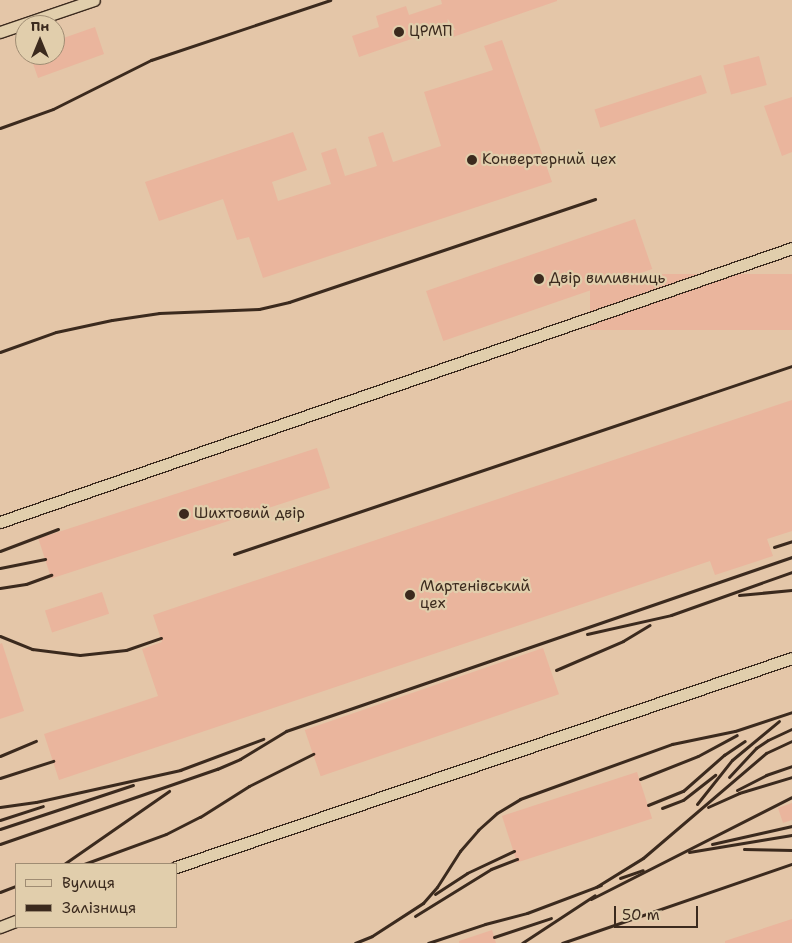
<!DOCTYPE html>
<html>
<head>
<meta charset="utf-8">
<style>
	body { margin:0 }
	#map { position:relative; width:792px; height:943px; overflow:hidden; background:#e1ceac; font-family:"Shantell Sans",sans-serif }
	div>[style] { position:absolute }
	.built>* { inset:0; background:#e4c6a8 }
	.building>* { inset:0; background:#eab59d; transform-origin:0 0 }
	.roads { filter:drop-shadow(1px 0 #3b2a1e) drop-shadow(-1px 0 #3b2a1e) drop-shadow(0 1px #3b2a1e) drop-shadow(0 -1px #3b2a1e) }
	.minor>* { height:11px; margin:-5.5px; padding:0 5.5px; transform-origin:5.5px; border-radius:5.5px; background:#e1ceac }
	.rail>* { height:3px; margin:-1.5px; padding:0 1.5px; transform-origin:1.5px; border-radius:1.5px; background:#3b2a1e }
	.dots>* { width:14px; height:14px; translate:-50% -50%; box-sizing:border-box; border:2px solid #e1ceac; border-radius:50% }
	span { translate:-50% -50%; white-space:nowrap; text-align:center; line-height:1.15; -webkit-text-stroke:4.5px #e1ceac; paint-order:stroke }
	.poi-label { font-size:15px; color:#3b2a1e }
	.left { translate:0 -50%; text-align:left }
	.legend { position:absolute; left:15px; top:863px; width:162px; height:65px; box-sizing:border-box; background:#e1ceac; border:1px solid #9f8c73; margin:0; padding:6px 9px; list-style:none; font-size:15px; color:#3b2a1e }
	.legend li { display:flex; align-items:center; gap:10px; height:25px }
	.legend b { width:25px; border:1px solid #9f8c73 }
	.north { position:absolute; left:15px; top:15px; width:50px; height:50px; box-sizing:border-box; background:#e1ceac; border:1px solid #9f8c73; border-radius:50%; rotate:0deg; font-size:14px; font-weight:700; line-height:20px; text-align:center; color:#3b2a1e }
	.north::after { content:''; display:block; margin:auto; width:18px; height:22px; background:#3b2a1e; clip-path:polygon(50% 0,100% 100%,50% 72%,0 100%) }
	.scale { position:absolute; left:614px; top:906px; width:84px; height:22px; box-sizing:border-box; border:2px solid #3b2a1e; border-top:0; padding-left:6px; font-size:15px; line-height:18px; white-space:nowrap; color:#3b2a1e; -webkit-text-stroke:4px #e1ceac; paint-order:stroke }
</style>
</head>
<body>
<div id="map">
	<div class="built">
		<i style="clip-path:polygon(evenodd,0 0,792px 0,792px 943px,0 943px,0 0,25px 25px,55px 25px,55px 55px,25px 55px,25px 25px,0 0,16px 864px,176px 864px,176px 927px,16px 927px,16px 864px)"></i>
	</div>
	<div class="building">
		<i style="clip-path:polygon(441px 0,557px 0,557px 1px,453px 37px,449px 26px,359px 57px,352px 36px,379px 27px,376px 16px,406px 6px,409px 15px,442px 4px)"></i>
		<i style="clip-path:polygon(95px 27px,104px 54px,38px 78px,30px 55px,55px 55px,55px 41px)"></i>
		<i style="clip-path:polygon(502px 40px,552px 182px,263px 278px,249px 237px,237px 240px,223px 199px,159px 221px,145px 182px,293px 132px,307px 170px,272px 182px,278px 201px,331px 184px,321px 153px,336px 148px,345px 176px,377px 166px,368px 137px,383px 132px,393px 162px,441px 146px,424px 92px,493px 70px,484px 46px)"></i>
		<i style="left:759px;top:56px;width:30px;height:37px;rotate:75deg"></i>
		<i style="left:701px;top:75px;width:19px;height:112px;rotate:72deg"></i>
		<i style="clip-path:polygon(792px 97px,792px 152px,782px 156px,764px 106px)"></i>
		<i style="left:635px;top:219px;width:53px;height:221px;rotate:71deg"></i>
		<i style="left:792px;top:274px;width:56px;height:202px;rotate:90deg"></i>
		<i style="clip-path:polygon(792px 400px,792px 531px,767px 539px,773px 556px,715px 575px,710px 561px,59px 780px,44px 734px,158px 696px,142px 649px,162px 642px,153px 615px)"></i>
		<i style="left:317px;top:448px;width:42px;height:293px;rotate:72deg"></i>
		<i style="left:102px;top:592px;width:23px;height:60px;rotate:72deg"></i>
		<i style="clip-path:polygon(2px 643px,24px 711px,0 719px,0 644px)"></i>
		<i style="left:543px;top:648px;width:49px;height:252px;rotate:71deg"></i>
		<i style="left:637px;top:772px;width:49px;height:142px;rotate:72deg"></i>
		<i style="clip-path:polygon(792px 803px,792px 820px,783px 823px,778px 808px)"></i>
		<i style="clip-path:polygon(792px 919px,792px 943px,725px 943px,725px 941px)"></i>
		<i style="clip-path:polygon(492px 930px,496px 943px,459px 943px,459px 941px)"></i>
	</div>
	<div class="roads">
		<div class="minor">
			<i style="left:0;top:32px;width:99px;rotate:-18.8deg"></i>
			<i style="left:0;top:522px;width:838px;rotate:-19.08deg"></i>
			<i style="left:176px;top:867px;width:650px;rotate:-18.74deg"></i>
			<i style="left:0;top:927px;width:17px;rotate:-21deg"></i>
		</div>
	</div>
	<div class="rail">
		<i style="left:0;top:128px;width:56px;rotate:-19.7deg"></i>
		<i style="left:53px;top:109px;width:110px;rotate:-26.6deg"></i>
		<i style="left:151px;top:60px;width:189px;rotate:-18.5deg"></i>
		<i style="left:0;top:352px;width:59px;rotate:-19.7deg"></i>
		<i style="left:56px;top:332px;width:57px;rotate:-12.1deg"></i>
		<i style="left:112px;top:320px;width:48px;rotate:-8.5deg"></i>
		<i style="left:159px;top:313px;width:100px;rotate:-2.3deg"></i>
		<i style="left:259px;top:309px;width:31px;rotate:-13deg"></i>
		<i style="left:289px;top:302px;width:323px;rotate:-18.6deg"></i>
		<i style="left:774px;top:547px;width:19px;rotate:-18deg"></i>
		<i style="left:0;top:551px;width:62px;rotate:-20.8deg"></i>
		<i style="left:234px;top:554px;width:589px;rotate:-18.62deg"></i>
		<i style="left:0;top:568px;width:46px;rotate:-11.3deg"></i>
		<i style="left:0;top:588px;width:26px;rotate:-9deg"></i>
		<i style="left:26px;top:584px;width:27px;rotate:-20deg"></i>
		<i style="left:739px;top:595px;width:53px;rotate:-5.4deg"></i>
		<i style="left:587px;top:634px;width:86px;rotate:-12.7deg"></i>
		<i style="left:671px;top:615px;width:128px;rotate:-19.6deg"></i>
		<i style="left:0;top:636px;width:35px;rotate:22deg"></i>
		<i style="left:32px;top:649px;width:48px;rotate:7.1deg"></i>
		<i style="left:80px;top:655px;width:46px;rotate:-6.2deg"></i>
		<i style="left:126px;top:650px;width:37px;rotate:-19deg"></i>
		<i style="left:556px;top:670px;width:73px;rotate:-23.4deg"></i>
		<i style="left:623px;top:641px;width:31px;rotate:-31deg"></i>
		<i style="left:0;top:756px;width:39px;rotate:-23deg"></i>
		<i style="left:729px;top:777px;width:40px;rotate:-47deg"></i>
		<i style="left:756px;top:748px;width:14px;rotate:-34deg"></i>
		<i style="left:768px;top:740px;width:26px;rotate:-25deg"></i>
		<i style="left:0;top:778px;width:56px;rotate:-17.8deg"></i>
		<i style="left:640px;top:779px;width:62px;rotate:-21.6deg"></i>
		<i style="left:698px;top:756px;width:44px;rotate:-28.3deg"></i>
		<i style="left:737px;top:790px;width:33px;rotate:-27deg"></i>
		<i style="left:766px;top:775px;width:28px;rotate:-19deg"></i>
		<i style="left:697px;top:804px;width:56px;rotate:-51.5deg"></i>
		<i style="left:732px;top:760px;width:61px;rotate:-39.7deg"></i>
		<i style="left:648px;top:805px;width:38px;rotate:-22deg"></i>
		<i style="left:683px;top:791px;width:55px;rotate:-41.3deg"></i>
		<i style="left:724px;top:755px;width:25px;rotate:-34deg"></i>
		<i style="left:0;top:807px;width:36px;rotate:-8deg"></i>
		<i style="left:36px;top:802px;width:148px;rotate:-12.5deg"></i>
		<i style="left:180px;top:770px;width:89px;rotate:-20.5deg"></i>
		<i style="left:708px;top:807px;width:34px;rotate:-24deg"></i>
		<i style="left:739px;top:793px;width:55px;rotate:-16.8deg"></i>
		<i style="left:662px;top:808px;width:22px;rotate:-21deg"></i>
		<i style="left:683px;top:800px;width:41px;rotate:-38deg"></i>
		<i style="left:0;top:820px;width:45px;rotate:-18deg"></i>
		<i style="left:0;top:829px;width:140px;rotate:-18.3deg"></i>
		<i style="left:0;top:844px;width:230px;rotate:-19.1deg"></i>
		<i style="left:217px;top:769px;width:25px;rotate:-23deg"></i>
		<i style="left:240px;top:759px;width:54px;rotate:-31.3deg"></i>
		<i style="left:286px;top:731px;width:535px;rotate:-18.98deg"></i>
		<i style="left:712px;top:844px;width:82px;rotate:-12.7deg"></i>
		<i style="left:744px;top:849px;width:48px;rotate:1.2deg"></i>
		<i style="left:689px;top:852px;width:104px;rotate:-9.4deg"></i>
		<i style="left:64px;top:864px;width:128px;rotate:-34.8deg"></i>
		<i style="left:84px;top:864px;width:87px;rotate:-20.1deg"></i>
		<i style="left:166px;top:834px;width:38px;rotate:-27deg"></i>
		<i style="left:200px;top:817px;width:58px;rotate:-32.3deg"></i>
		<i style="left:249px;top:786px;width:72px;rotate:-26.6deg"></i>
		<i style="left:620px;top:878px;width:24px;rotate:-19deg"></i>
		<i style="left:596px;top:887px;width:55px;rotate:-31.7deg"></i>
		<i style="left:643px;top:858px;width:162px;rotate:-40.5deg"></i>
		<i style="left:766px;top:753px;width:29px;rotate:-25deg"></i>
		<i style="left:0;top:892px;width:17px;rotate:-21deg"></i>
		<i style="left:435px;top:894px;width:38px;rotate:-33deg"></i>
		<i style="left:467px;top:873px;width:52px;rotate:-25.1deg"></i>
		<i style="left:591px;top:899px;width:225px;rotate:-26.9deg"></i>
		<i style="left:415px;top:916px;width:89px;rotate:-31.7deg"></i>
		<i style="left:491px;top:869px;width:28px;rotate:-21deg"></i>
		<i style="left:494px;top:937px;width:60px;rotate:-18.4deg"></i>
		<i style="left:355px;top:943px;width:18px;rotate:-22deg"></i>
		<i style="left:372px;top:936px;width:61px;rotate:-32.9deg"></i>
		<i style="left:423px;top:903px;width:21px;rotate:-49deg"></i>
		<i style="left:437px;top:887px;width:43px;rotate:-57.4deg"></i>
		<i style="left:460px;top:851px;width:28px;rotate:-49deg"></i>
		<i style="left:478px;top:830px;width:25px;rotate:-42deg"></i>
		<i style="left:497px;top:813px;width:27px;rotate:-31deg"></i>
		<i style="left:520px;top:799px;width:162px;rotate:-19.9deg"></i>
		<i style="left:672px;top:744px;width:64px;rotate:-11.7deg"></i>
		<i style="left:735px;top:731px;width:60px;rotate:-18.4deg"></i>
		<i style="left:428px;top:943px;width:60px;rotate:-18.4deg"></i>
		<i style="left:485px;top:924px;width:43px;rotate:-14.7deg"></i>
		<i style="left:527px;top:913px;width:79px;rotate:-20.7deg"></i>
		<i style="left:522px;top:943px;width:87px;rotate:-33.3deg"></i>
		<i style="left:562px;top:943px;width:243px;rotate:-19deg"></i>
	</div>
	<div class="dots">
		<i style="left:399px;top:32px;background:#3b2a1e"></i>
		<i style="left:472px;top:160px;background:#3b2a1e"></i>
		<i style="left:539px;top:279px;background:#3b2a1e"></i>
		<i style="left:184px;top:514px;background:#3b2a1e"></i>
		<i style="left:410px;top:595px;background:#3b2a1e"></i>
	</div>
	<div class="poi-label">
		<span class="left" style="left:409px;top:32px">ЦРМП</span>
		<span class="left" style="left:482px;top:160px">Конвертерний цех</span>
		<span class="left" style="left:549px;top:279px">Двір виливниць</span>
		<span class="left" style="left:194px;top:514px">Шихтовий двір</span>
		<span class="left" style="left:420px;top:595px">Мартенівський<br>цех</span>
	</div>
	<ul class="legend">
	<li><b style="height:6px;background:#e1ceac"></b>Вулиця</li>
	<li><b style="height:6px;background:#3b2a1e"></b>Залізниця</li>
	</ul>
	<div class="north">Пн</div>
	<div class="scale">50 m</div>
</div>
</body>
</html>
